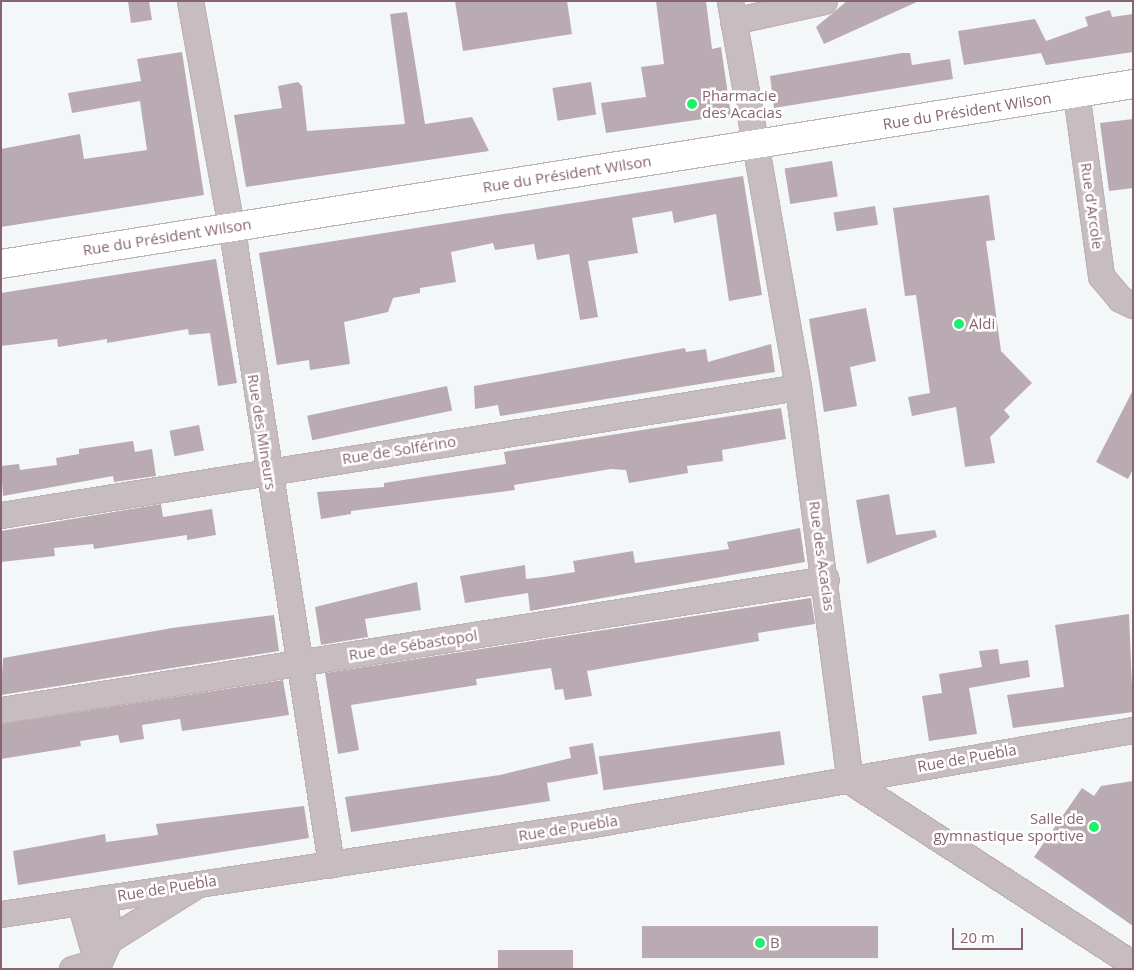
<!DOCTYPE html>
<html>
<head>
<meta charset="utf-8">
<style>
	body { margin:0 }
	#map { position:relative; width:1134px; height:970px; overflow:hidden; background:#f4f7f8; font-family:"Open Sans",sans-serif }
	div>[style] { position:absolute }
	.building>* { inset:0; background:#baabb2; transform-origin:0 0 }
	.roads { filter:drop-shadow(1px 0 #beb2b7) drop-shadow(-1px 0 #beb2b7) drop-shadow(0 1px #beb2b7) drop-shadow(0 -1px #beb2b7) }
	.minor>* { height:25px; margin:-12.5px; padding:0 12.5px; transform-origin:12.5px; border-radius:12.5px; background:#c7bdc1 }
	.secondary>* { height:28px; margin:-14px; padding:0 14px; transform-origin:14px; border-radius:14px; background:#fff }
	.dots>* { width:14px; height:14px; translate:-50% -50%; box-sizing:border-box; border:2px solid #fff; border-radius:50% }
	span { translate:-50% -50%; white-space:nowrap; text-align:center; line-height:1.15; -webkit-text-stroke:5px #fff; paint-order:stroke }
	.poi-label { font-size:15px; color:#886473 }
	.left { translate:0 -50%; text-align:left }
	.right { translate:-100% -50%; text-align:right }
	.street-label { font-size:15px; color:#886473 }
	.frame { position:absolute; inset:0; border:2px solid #886473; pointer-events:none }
	.scale { position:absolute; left:952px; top:928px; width:71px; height:22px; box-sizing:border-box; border:2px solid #886473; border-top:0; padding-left:6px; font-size:15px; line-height:18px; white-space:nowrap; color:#886473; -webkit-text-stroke:4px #fff; paint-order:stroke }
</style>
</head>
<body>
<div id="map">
	<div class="building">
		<i style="clip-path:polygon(128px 1px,149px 1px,152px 20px,131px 23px)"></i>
		<i style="clip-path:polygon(455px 1px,567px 1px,572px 34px,463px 51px)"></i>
		<i style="clip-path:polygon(656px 1px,706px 1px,712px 49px,721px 47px,731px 115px,606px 133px,601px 103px,646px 97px,641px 67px,664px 64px)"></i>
		<i style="clip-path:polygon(847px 1px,919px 1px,824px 44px,816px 27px)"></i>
		<i style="clip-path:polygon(1110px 10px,1112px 17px,1133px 14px,1133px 52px,1046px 65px,1041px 53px,964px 65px,958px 31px,1035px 19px,1046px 41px,1088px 26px,1085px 17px)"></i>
		<i style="clip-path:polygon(407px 12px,425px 124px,472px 117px,489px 151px,246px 187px,234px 115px,282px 108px,278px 86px,298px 82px,302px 86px,307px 131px,405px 124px,390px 14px)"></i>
		<i style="clip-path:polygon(182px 52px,204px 195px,1px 227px,1px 149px,80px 134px,84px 159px,147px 150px,140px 101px,72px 113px,68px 93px,141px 81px,137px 59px)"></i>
		<i style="clip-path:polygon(902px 53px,910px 53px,912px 65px,950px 59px,953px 79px,774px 108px,770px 76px)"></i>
		<i style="left:591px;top:82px;width:33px;height:39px;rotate:81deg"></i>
		<i style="clip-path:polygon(1133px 119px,1133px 188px,1109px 191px,1100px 123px)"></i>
		<i style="left:832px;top:161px;width:36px;height:48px;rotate:81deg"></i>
		<i style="clip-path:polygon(743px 176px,762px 295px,729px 301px,716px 214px,674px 223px,672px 211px,632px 218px,638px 253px,588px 261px,598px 317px,580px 320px,569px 254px,537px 260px,534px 244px,495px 250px,493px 243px,451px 252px,456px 282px,420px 288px,420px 293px,393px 298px,388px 312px,344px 322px,350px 364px,310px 370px,309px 360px,277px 365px,259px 253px)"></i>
		<i style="clip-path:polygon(989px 195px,995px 240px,986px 241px,1001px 351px,1032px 383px,1004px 410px,1010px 417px,990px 437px,995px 463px,965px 467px,956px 407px,912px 416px,908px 397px,930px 393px,916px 295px,905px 296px,893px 208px)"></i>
		<i style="left:875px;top:206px;width:19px;height:42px;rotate:81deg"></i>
		<i style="clip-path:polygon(216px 259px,237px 383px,218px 386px,210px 333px,189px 335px,188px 329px,107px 343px,107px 339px,58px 347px,57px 339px,1px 346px,1px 293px)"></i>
		<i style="clip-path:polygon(866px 308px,876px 361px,850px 367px,857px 406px,824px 412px,809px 319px)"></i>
		<i style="clip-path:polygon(771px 344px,775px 372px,500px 416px,498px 405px,475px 409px,474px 386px,685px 348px,686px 352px,706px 349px,708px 362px)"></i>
		<i style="left:447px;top:386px;width:25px;height:143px;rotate:78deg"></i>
		<i style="clip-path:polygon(1133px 390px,1133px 469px,1128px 479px,1096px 462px)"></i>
		<i style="clip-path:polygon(781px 408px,786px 439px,722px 450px,723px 461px,687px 466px,688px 473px,629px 483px,626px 470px,611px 469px,514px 485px,515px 490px,351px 511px,351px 514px,321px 519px,317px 492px,384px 487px,384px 483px,506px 464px,504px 452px)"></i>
		<i style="left:199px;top:425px;width:26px;height:30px;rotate:79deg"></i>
		<i style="clip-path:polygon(133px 441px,135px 452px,152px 449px,156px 476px,114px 482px,113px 476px,3px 496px,1px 466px,19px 464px,20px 470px,57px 465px,56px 458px,79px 454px,79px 449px)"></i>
		<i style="clip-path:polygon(889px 494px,896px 535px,935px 530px,937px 537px,867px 564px,856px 500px)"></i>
		<i style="clip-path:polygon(161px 504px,163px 517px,212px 509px,216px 535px,187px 540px,187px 535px,94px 549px,93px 544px,54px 548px,55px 556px,1px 562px,1px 531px)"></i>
		<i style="clip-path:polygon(800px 528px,805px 562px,530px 611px,528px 593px,465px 603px,460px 576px,525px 565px,526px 579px,544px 577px,575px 572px,573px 561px,633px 551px,635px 563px,729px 549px,727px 542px)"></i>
		<i style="clip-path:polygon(417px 582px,421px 610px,365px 619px,368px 637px,321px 645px,315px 607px)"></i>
		<i style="clip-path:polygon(811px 598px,815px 624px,758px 633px,759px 641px,587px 671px,592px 696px,565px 700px,563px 689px,555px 690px,551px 668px,476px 679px,477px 685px,351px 705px,359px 750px,338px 754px,325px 673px)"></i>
		<i style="clip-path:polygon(1129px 614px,1133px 712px,1013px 728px,1007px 695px,1064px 687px,1055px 625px)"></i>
		<i style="clip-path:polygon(274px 615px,279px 651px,1px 695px,3px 658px,172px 628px)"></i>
		<i style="clip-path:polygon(998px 649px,1000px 664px,1028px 660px,1030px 677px,969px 688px,977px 734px,929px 741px,922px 696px,942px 693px,939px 674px,982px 667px,979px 651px)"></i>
		<i style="clip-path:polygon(283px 680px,289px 715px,182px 731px,180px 719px,142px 725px,144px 739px,120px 743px,118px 735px,80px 741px,81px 746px,1px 759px,1px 724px)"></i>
		<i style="left:780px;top:731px;width:34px;height:183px;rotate:82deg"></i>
		<i style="clip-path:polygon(593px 743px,598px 774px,547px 783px,550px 801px,351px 832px,345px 797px,500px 775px,571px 758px,569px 747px)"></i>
		<i style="clip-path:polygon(1133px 781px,1133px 926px,1034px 857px,1082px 788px,1094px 796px,1101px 786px)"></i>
		<i style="clip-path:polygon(304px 806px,309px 838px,18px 885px,13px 851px,105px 834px,106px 842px,158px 835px,156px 824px)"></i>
		<i style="left:642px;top:926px;width:236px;height:32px"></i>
		<i style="left:573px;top:950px;width:19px;height:75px;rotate:90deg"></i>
	</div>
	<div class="roads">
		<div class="minor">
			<i style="left:190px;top:1px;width:247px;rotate:79.7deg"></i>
			<i style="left:234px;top:244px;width:628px;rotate:81.11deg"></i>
			<i style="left:730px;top:1px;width:392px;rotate:80deg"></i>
			<i style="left:798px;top:387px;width:397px;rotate:82.5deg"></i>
			<i style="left:850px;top:781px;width:337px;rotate:32.9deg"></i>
			<i style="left:733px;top:21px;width:93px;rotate:-12.4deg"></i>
			<i style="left:1076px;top:93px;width:185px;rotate:82.2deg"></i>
			<i style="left:1101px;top:276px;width:30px;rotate:50deg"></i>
			<i style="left:1120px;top:299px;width:14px;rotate:25deg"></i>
			<i style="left:1px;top:515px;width:807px;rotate:-9.12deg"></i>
			<i style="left:1px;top:710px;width:835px;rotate:-9.02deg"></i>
			<i style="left:104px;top:898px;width:42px;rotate:83.2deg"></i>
			<i style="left:80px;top:902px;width:62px;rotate:74.2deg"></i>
			<i style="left:1px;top:914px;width:594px;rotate:-8.62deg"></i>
			<i style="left:588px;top:825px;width:553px;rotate:-9.89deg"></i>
			<i style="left:72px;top:969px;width:26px;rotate:-16deg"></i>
			<i style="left:96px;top:969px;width:32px;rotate:-66deg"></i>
			<i style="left:109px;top:940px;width:99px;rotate:-32.2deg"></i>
		</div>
		<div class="secondary">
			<i style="left:1px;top:264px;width:1146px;rotate:-9.03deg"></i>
		</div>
	</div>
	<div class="dots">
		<i style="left:692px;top:104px;background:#1df06c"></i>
		<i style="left:959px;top:324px;background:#1df06c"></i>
		<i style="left:1094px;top:827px;background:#1df06c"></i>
		<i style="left:760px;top:943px;background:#1df06c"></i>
	</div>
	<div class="poi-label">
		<span class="left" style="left:702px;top:104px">Pharmacie<br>des Acacias</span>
		<span class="left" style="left:969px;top:324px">Aldi</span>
		<span class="right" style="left:1084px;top:827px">Salle de<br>gymnastique sportive</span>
		<span class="left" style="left:770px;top:943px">B</span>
	</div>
	<div class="street-label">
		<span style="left:967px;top:111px;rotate:-9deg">Rue du Président Wilson</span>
		<span style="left:567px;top:174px;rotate:-9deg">Rue du Président Wilson</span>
		<span style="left:1092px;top:206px;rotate:82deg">Rue d'Arcole</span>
		<span style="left:167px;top:237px;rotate:-9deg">Rue du Président Wilson</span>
		<span style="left:262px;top:432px;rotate:81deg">Rue des Mineurs</span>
		<span style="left:399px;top:450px;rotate:-9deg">Rue de Solférino</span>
		<span style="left:822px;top:556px;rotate:82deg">Rue des Acacias</span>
		<span style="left:413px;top:645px;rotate:-9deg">Rue de Sébastopol</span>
		<span style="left:967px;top:758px;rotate:-10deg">Rue de Puebla</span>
		<span style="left:568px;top:828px;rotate:-9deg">Rue de Puebla</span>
		<span style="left:167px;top:888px;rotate:-9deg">Rue de Puebla</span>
	</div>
	<div class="frame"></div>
	<div class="scale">20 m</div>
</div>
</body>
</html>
